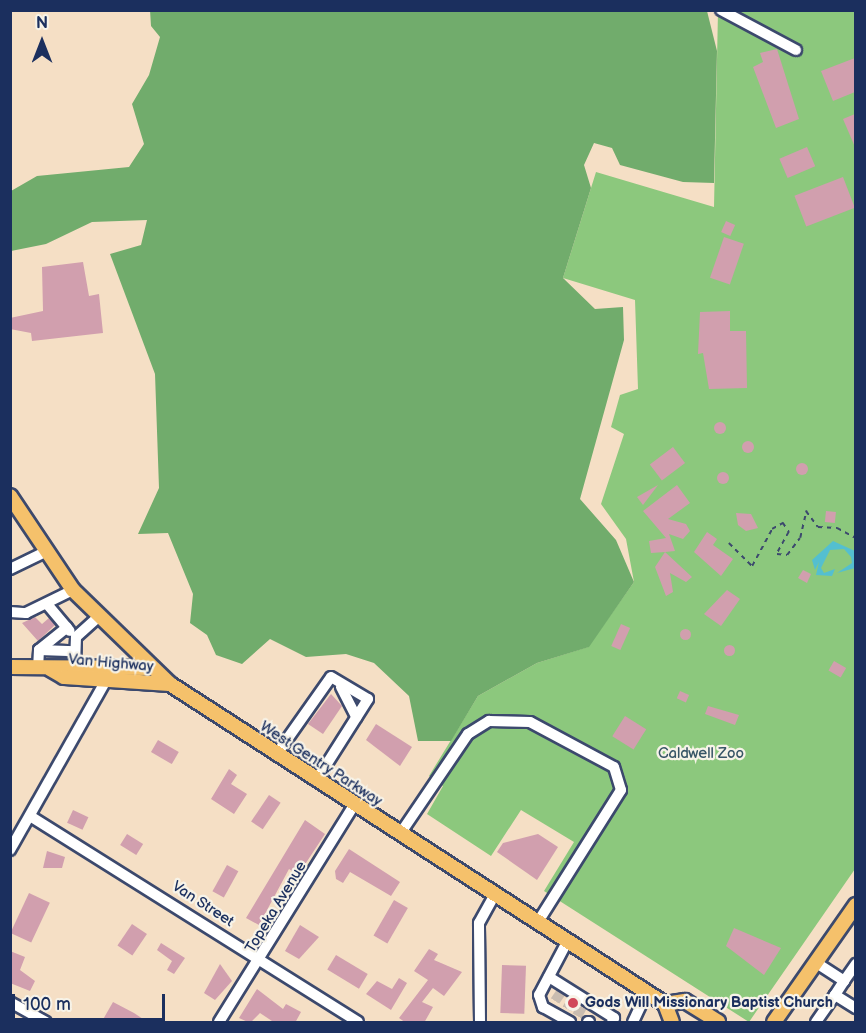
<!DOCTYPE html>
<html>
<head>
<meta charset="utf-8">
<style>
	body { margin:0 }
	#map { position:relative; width:866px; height:1033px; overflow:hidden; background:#f5dfc5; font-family:"Balsamiq Sans",sans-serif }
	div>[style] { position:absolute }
	.green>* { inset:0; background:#8cc87d }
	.forest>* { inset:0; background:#71ac6c }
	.water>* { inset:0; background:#54bfd0 }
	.building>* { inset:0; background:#d19fae; transform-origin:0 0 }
	.round { border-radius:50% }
	.minor-tunnel>* { height:10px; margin-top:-5px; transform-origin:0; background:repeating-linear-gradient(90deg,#c9bcb0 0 10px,transparent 0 15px) }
	.path>* { height:1.5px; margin-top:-0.75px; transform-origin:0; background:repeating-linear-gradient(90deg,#3c496d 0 4.5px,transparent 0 9px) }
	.roads { filter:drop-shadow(2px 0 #3c496d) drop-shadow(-2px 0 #3c496d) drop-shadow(0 2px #3c496d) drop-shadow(0 -2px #3c496d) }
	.minor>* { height:10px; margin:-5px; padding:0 5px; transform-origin:5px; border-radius:5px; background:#fff }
	.major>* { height:14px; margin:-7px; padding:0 7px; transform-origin:7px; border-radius:7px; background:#f5c16b }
	.dots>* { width:16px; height:16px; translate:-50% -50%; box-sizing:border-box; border:3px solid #f7f3e8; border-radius:50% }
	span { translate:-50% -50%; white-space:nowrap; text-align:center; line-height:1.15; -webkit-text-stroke:4.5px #f7f3e8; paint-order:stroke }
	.street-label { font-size:15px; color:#1b2f5e }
	.park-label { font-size:15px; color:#375566 }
	.poi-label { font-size:15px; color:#1b2f5e; font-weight:700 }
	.left { translate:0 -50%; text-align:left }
	.frame { position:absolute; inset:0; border:12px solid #1b2f5e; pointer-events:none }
	.north { position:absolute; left:12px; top:12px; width:60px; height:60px; -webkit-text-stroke:4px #f7f3e8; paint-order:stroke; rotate:0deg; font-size:16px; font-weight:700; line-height:24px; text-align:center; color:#1b2f5e }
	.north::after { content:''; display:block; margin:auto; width:21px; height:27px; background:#1b2f5e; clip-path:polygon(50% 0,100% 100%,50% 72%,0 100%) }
	.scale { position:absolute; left:12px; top:994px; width:153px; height:27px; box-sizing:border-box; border:3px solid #1b2f5e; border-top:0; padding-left:8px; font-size:18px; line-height:21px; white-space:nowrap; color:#1b2f5e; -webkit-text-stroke:4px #f7f3e8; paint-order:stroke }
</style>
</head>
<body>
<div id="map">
	<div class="green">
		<i style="clip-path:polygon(718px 11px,855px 11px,855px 869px,749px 1022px,544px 891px,574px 842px,521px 810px,491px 856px,427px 814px,443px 786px,429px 776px,478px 696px,537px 663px,588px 647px,634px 582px,626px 539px,601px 504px,624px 434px,611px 427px,620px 395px,638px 389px,635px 300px,563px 278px,596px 172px,714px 207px)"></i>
	</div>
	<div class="forest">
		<i style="clip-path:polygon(150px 10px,707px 11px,717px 51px,714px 183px,683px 182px,620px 165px,612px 148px,594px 143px,584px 165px,591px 188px,563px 278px,595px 309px,623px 307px,624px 340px,580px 499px,616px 540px,634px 582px,589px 647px,537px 663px,478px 696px,451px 741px,418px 741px,409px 696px,374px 663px,346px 654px,306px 657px,270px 639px,242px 664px,216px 655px,207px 635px,190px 623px,193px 594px,168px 533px,138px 534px,159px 488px,155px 374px,110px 254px,141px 245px,147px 220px,92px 222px,46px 244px,11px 251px,11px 191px,37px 176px,129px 167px,144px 144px,132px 104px,149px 75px,160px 37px,151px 26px)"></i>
	</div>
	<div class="water">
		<i style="clip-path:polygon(833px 541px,855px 551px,855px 568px,837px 573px,852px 563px,851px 557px,844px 549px,830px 550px,821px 568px,824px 573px,835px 569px,832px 576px,816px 575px,819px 562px,815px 570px,812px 560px)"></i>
	</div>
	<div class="building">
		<i style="clip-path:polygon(777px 49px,799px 119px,776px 128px,753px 67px,763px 62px,760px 53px)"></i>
		<i style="clip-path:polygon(855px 58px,855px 92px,833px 101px,821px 71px)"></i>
		<i style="clip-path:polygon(855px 114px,855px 147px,843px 119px)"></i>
		<i style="left:807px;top:147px;width:21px;height:30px;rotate:67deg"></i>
		<i style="left:843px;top:177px;width:33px;height:52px;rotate:69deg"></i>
		<i style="left:726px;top:221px;width:10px;height:12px;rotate:24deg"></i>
		<i style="left:724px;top:237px;width:21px;height:43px;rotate:19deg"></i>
		<i style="clip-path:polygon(83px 262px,89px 296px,99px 294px,103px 333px,32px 341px,31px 333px,10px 329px,10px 318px,43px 311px,42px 267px)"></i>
		<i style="clip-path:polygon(730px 311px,730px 331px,746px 331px,747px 388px,709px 389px,703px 353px,698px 354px,700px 312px)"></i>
		<i class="round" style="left:714px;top:422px;width:12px;height:12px"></i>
		<i class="round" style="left:742px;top:441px;width:12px;height:12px"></i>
		<i style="left:673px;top:447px;width:20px;height:29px;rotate:53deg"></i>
		<i class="round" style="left:796px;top:463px;width:12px;height:12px"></i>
		<i class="round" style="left:717px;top:472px;width:12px;height:12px"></i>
		<i style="clip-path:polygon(658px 485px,643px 505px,637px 497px)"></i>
		<i style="clip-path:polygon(677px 485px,690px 503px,668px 519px,686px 524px,690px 531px,683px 539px,669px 534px,675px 551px,665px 552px,692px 577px,686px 582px,670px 573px,673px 592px,666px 596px,655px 567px,665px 552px,651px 553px,649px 541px,666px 538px,643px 511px)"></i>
		<i style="left:826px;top:511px;width:10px;height:11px;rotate:6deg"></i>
		<i style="clip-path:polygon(736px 513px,751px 514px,758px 528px,746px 531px,738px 525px)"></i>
		<i style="clip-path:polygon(707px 532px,717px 539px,713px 545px,733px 559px,721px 576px,694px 552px)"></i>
		<i style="clip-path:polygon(803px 570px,811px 574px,807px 583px,798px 578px)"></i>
		<i style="clip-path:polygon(727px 590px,740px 599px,721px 626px,704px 614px)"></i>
		<i style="clip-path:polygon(35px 617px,42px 624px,49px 618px,55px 625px,38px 641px,22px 623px)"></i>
		<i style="left:621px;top:624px;width:10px;height:24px;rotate:24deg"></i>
		<i class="round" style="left:679.5px;top:628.5px;width:11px;height:11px"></i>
		<i class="round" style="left:723.5px;top:644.5px;width:11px;height:11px"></i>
		<i style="left:834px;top:661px;width:14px;height:11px;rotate:30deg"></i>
		<i style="left:680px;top:691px;width:10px;height:8px;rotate:24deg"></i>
		<i style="clip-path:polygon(331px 694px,342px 706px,323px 734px,308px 724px)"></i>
		<i style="clip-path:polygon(708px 706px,739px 715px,735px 725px,705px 714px)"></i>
		<i style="left:625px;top:716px;width:25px;height:24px;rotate:32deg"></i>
		<i style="clip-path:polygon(376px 724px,412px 747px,400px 766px,366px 740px)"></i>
		<i style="left:158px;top:740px;width:24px;height:14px;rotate:30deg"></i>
		<i style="clip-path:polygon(229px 769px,237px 775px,231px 784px,247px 794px,234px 814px,211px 799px)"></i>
		<i style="left:269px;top:795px;width:14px;height:32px;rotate:34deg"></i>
		<i style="left:73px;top:810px;width:17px;height:14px;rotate:25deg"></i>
		<i style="clip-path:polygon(305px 820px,325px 834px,298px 875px,289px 869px,259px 925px,246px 918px)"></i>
		<i style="left:127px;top:834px;width:19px;height:13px;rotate:32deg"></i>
		<i style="clip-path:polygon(538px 834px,558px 847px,537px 880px,497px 852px,503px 843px)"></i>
		<i style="clip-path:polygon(349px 849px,400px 882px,391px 896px,350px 872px,343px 883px,336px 879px,335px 871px)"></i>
		<i style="clip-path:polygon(47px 851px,65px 857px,62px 868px,43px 868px)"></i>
		<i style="left:227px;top:865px;width:13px;height:30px;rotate:29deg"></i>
		<i style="left:29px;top:893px;width:23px;height:44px;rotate:25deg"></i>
		<i style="left:394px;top:900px;width:16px;height:41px;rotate:30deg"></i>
		<i style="left:132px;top:924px;width:18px;height:26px;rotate:34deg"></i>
		<i style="clip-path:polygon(300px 925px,319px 937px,299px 959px,285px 951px)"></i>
		<i style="clip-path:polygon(734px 928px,781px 948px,764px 975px,726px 946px)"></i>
		<i style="clip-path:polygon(161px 943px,185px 958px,174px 974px,167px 970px,172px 961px,157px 950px)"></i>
		<i style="clip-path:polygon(429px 949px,438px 954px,434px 960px,462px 972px,444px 996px,433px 988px,422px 1002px,433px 1007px,424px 1023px,406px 1023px,399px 1018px,428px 980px,414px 971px)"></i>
		<i style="clip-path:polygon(10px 951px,25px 957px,20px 970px,35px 981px,30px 991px,10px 983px)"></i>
		<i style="left:336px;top:955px;width:37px;height:17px;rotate:31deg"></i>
		<i style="clip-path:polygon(220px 964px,232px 981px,215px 1000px,204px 993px)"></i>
		<i style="left:502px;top:965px;width:24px;height:48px;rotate:2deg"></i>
		<i style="clip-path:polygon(399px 978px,407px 983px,391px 1010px,366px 994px,377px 981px,392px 989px)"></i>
		<i style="clip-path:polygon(257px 989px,283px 1009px,286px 1004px,301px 1012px,295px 1023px,275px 1023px,260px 1013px,250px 1023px,239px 1018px)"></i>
		<i style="clip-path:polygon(113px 1002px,134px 1013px,149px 1023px,101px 1023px)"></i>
	</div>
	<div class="minor-tunnel">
		<i style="left:555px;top:1001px;width:12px;rotate:-55deg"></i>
		<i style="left:567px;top:1009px;width:12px;rotate:-59deg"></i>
		<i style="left:577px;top:1016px;width:13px;rotate:-61deg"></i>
	</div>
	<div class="path">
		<i style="left:729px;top:543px;width:33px;rotate:45deg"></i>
		<i style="left:752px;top:566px;width:42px;rotate:-61.6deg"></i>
		<i style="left:772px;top:529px;width:13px;rotate:-29deg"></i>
		<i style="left:783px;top:523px;width:11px;rotate:56deg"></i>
		<i style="left:789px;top:532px;width:25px;rotate:119deg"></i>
		<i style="left:777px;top:554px;width:10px;rotate:6deg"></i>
		<i style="left:787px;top:555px;width:21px;rotate:-53deg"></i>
		<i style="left:800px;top:538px;width:28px;rotate:-77deg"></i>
		<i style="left:806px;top:511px;width:20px;rotate:53deg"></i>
		<i style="left:818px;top:527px;width:19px;rotate:3deg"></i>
		<i style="left:837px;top:528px;width:21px;rotate:28deg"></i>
	</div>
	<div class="roads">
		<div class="minor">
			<i style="left:721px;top:10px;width:85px;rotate:28.1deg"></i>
			<i style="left:10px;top:569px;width:39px;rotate:-26deg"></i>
			<i style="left:47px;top:604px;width:35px;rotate:50deg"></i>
			<i style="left:10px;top:612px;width:16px;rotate:4deg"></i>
			<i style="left:26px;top:613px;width:52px;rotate:-26.1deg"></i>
			<i style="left:39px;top:650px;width:36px;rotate:2deg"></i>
			<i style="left:75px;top:665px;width:28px;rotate:-88deg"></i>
			<i style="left:76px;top:637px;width:28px;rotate:-42deg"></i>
			<i style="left:38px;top:669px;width:19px;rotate:-87deg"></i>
			<i style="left:39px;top:650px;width:36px;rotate:-39deg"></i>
			<i style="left:341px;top:687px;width:34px;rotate:63deg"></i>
			<i style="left:276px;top:755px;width:95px;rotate:-54.8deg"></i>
			<i style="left:331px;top:677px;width:43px;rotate:30.7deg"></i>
			<i style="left:368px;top:699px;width:97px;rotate:122.4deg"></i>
			<i style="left:30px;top:816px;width:387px;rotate:32.1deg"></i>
			<i style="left:400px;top:834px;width:121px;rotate:-55.8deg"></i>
			<i style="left:468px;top:734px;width:25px;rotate:-32deg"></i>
			<i style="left:489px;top:721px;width:41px;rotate:1.4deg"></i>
			<i style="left:530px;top:722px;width:95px;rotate:28.2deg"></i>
			<i style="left:614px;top:767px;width:24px;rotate:73deg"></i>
			<i style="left:621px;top:790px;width:156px;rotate:122.2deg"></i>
			<i style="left:10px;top:850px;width:195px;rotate:-60.5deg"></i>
			<i style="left:567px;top:942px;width:60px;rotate:117.8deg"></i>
			<i style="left:539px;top:995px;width:13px;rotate:72deg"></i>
			<i style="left:543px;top:1007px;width:31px;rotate:29deg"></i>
			<i style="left:815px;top:962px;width:35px;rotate:33deg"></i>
			<i style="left:844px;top:981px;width:17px;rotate:123deg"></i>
			<i style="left:835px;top:995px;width:25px;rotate:32deg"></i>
			<i style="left:549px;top:977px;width:77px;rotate:32.2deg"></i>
			<i style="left:614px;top:1018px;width:4px;rotate:117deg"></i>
			<i style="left:844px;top:981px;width:21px;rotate:-55deg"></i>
			<i style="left:10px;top:1002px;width:41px;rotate:29.1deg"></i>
			<i style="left:219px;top:1022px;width:256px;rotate:-58.1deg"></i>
			<i style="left:480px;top:1022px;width:99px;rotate:-90.6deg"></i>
			<i style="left:479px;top:923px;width:33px;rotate:-61deg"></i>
			<i style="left:588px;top:1022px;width:1px"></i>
			<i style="left:633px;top:1022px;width:33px;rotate:-65deg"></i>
			<i style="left:816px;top:1022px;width:33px;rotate:-55deg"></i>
		</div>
		<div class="major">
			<i style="left:10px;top:496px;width:113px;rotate:56.2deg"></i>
			<i style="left:73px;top:590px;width:135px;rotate:44.1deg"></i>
			<i style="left:170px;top:684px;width:589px;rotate:32.88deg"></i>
			<i style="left:665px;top:1004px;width:19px;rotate:69deg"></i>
			<i style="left:10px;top:667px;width:141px;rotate:0.4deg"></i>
			<i style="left:50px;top:669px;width:16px;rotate:30deg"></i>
			<i style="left:64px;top:677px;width:106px;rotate:3.8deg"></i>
			<i style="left:665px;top:1004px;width:20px;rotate:-9deg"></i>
			<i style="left:685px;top:1001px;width:39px;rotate:32deg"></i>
			<i style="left:774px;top:1022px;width:143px;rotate:-55deg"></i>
		</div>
	</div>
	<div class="dots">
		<i style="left:573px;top:1003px;background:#d1495b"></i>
	</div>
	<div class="street-label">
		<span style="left:111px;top:663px;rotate:5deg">Van Highway</span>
		<span style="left:321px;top:764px;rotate:33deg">West Gentry Parkway</span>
		<span style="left:203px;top:904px;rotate:33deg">Van Street</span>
		<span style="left:276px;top:907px;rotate:-59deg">Topeka Avenue</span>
	</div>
	<div class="park-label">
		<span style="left:701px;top:754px">Caldwell Zoo</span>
	</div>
	<div class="poi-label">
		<span class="left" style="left:585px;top:1003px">Gods Will Missionary Baptist Church</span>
	</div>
	<div class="frame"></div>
	<div class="north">N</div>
	<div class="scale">100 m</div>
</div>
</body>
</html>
